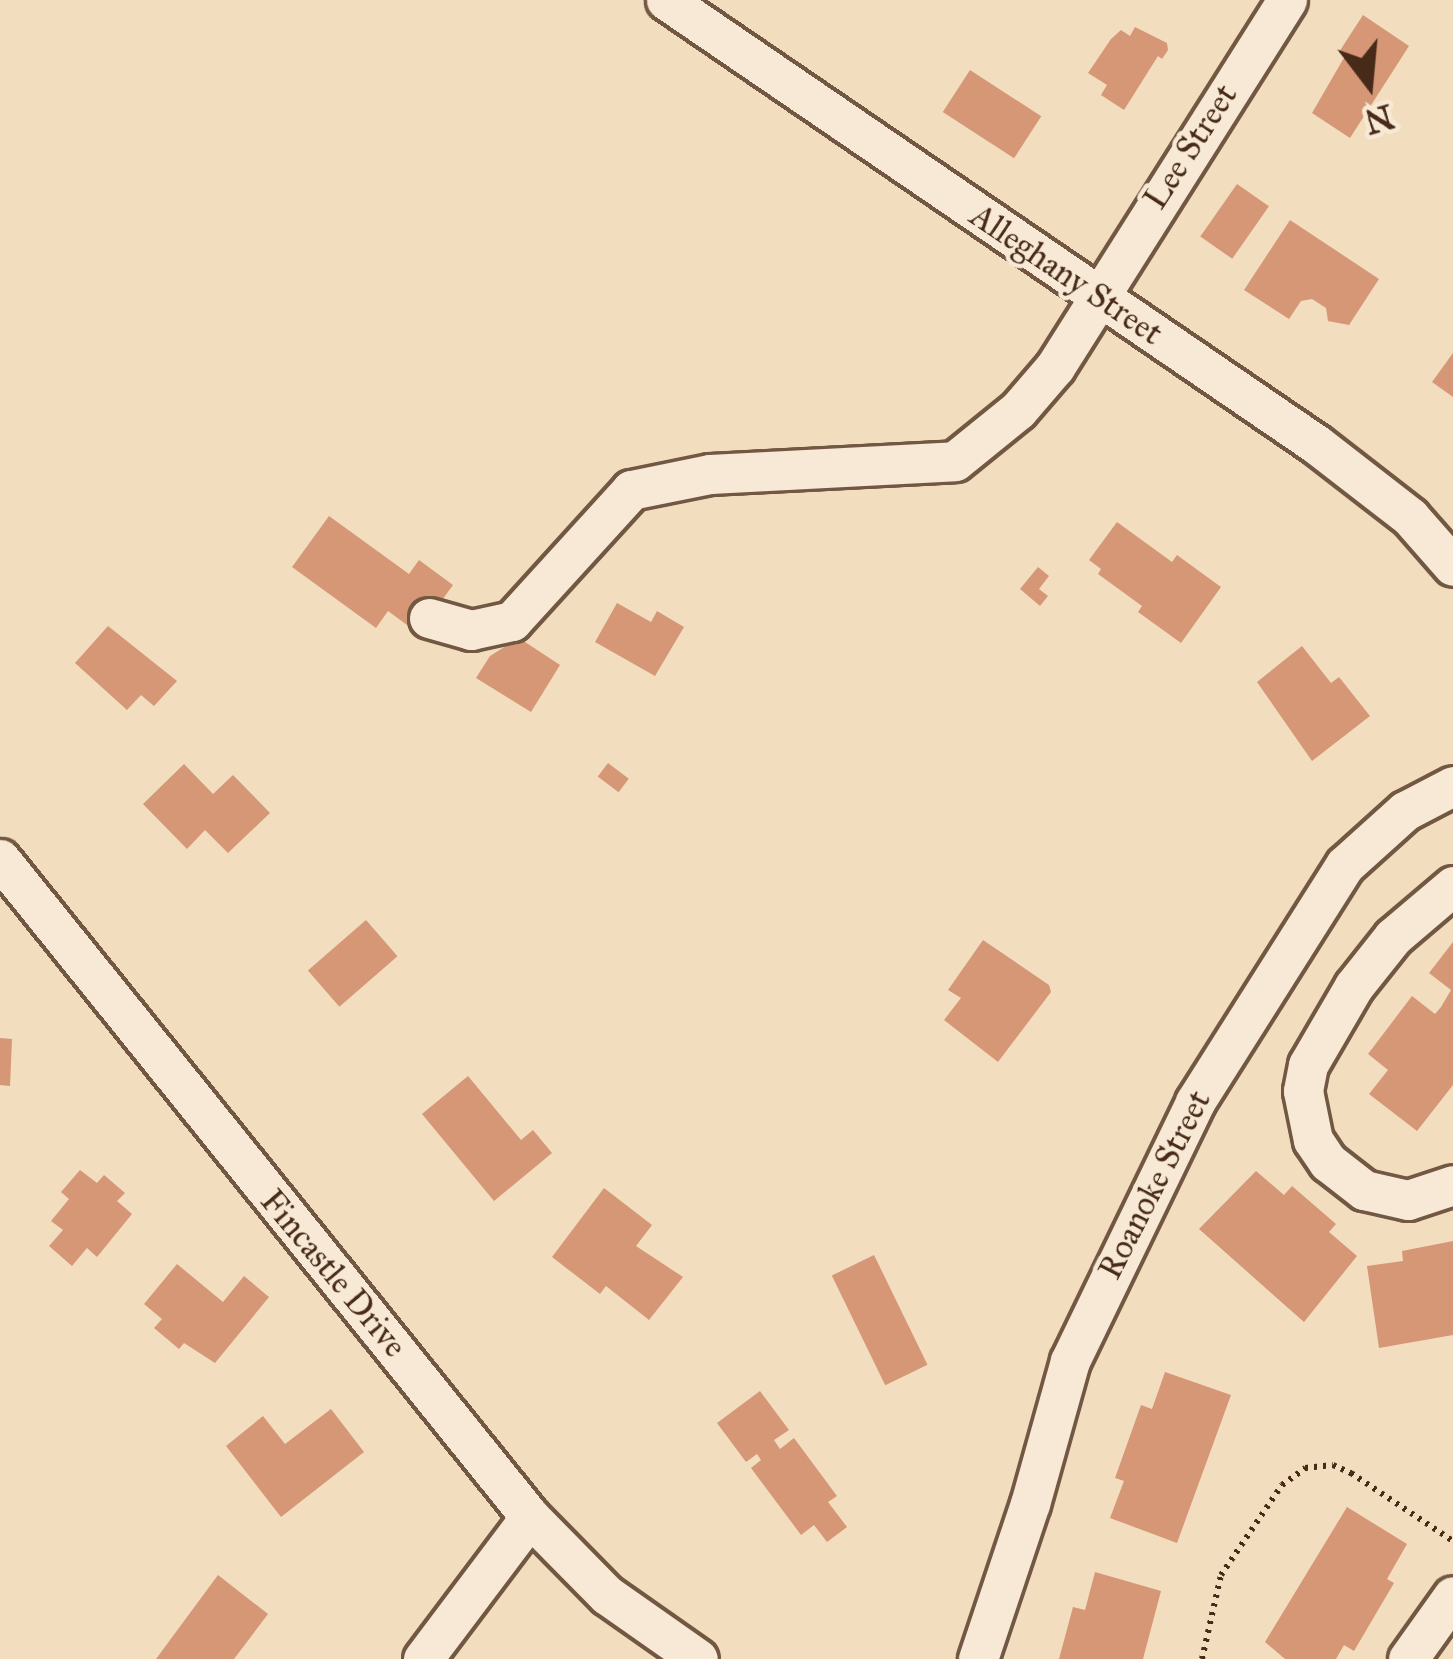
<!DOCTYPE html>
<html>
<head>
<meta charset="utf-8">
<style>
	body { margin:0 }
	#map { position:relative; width:1453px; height:1659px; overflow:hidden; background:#f2ddbf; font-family:"IM FELL Great Primer",serif }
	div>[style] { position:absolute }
	.building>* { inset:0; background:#d69777; transform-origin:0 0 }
	.path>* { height:6px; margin-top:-3px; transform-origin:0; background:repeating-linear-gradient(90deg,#472b18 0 3px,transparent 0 9px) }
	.roads { filter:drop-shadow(3px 0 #725842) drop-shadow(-3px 0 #725842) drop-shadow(0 3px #725842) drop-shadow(0 -3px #725842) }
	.minor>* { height:39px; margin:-19.5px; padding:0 19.5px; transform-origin:19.5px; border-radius:19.5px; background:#f7e9d5 }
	span { translate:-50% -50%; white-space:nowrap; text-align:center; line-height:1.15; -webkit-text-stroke:9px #f7e9d5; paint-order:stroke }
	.street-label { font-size:33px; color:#472b18 }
	.north { position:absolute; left:1309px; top:24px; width:120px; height:120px; -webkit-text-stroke:9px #f7e9d5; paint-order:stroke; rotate:164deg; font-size:33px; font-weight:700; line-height:48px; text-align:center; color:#472b18 }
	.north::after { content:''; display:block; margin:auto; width:42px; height:54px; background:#472b18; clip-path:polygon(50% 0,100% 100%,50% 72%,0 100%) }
</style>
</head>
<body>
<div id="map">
	<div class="building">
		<i style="clip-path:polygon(1363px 15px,1409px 46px,1350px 138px,1312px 113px,1345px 56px,1339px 52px)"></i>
		<i style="clip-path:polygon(1135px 27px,1167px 43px,1168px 50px,1162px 59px,1158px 56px,1124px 110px,1101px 95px,1107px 85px,1088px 73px,1111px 39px,1121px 30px,1130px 36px)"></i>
		<i style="left:970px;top:70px;width:85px;height:50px;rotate:33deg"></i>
		<i style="left:1237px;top:184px;width:39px;height:64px;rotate:35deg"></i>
		<i style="clip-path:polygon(1290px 220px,1379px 279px,1349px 325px,1328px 321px,1326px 308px,1312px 299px,1301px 301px,1289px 319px,1244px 290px)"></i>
		<i style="clip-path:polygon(1453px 353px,1453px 397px,1432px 382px)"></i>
		<i style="clip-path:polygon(329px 516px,409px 574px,419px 560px,453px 585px,418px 633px,388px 611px,376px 628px,292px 567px)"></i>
		<i style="clip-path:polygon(1117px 522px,1172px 562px,1177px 555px,1221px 587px,1181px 643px,1138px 612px,1142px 606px,1098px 574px,1101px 569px,1089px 560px)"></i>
		<i style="clip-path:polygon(1038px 567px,1049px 576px,1039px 589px,1048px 596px,1040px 606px,1020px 589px)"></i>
		<i style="clip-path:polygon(617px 603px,651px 622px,657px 611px,684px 627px,655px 676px,595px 642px)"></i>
		<i style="clip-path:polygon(108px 626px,177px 681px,154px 706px,141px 695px,127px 710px,75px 663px)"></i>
		<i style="clip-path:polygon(519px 638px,560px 665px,531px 712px,476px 678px,490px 656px)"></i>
		<i style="clip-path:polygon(1302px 646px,1331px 683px,1339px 677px,1370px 716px,1312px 761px,1257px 682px)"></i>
		<i style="left:608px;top:763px;width:26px;height:17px;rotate:37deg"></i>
		<i style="clip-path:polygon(184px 764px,213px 794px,233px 775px,270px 813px,228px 853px,205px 830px,187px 849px,143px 804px)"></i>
		<i style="left:366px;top:920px;width:48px;height:77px;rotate:49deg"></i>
		<i style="clip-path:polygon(983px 940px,1049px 985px,1051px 992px,998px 1062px,944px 1020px,961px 998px,948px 990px)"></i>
		<i style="clip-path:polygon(1453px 942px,1453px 1085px,1417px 1131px,1369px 1094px,1388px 1070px,1368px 1054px,1412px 996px,1435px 1014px,1441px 1007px,1451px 990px,1429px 973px)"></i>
		<i style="clip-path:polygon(0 1038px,12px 1039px,10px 1086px,0 1085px)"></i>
		<i style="clip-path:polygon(468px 1076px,521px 1140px,533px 1130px,552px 1153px,494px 1201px,422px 1114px)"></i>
		<i style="clip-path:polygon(80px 1170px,97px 1183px,104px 1175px,125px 1193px,117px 1201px,132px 1214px,97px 1257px,87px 1248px,72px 1266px,49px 1246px,63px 1230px,51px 1221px,69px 1199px,61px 1192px)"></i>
		<i style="clip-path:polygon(1256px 1171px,1284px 1195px,1292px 1186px,1336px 1224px,1329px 1232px,1357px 1256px,1304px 1322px,1199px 1229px)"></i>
		<i style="clip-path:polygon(604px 1188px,652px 1225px,636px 1246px,683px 1277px,649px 1320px,606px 1286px,600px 1294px,552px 1257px)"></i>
		<i style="clip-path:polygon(1453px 1241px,1453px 1335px,1379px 1348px,1367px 1266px,1403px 1261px,1402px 1251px)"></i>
		<i style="left:874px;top:1255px;width:122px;height:47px;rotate:64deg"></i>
		<i style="clip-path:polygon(177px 1264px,223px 1302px,244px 1276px,269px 1297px,215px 1363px,184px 1343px,179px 1349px,154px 1328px,162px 1319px,144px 1304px)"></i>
		<i style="clip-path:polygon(1165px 1372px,1231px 1395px,1177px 1543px,1110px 1518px,1124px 1481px,1115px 1478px,1141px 1405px,1152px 1409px)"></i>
		<i style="clip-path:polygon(760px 1391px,789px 1430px,774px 1440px,780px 1449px,794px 1438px,837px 1496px,828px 1502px,847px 1527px,827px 1542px,814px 1525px,801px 1535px,751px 1468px,761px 1460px,757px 1454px,746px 1462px,717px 1423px)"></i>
		<i style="clip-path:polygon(331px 1409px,364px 1452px,281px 1517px,226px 1446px,263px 1416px,285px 1444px)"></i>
		<i style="clip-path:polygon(1347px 1507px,1407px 1544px,1387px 1579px,1394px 1583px,1354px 1651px,1344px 1645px,1336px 1659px,1285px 1659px,1265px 1642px)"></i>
		<i style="clip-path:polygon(1095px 1572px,1161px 1591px,1143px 1659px,1059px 1659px,1073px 1607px,1085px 1610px)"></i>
		<i style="clip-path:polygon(218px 1575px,268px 1614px,234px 1659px,156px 1659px)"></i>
	</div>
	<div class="path">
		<i style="left:1202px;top:1659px;width:86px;rotate:-77.3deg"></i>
		<i style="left:1221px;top:1575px;width:109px;rotate:-55.9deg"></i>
		<i style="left:1282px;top:1485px;width:29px;rotate:-36deg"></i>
		<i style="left:1305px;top:1468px;width:28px;rotate:-6deg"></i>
		<i style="left:1333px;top:1465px;width:20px;rotate:24deg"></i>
		<i style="left:1351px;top:1473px;width:123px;rotate:33.7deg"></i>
	</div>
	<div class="roads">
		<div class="minor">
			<i style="left:666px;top:0;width:787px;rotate:34.34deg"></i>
			<i style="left:1316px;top:444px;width:119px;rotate:37.8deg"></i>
			<i style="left:1410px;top:517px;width:65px;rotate:48.7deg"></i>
			<i style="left:429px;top:618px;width:44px;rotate:15.9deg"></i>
			<i style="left:471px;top:630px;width:42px;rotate:-12.4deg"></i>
			<i style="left:512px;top:621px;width:177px;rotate:-47.7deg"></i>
			<i style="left:631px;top:490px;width:81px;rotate:-11.4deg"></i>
			<i style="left:710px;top:474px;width:245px;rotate:-3deg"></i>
			<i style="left:955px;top:461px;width:81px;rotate:-39deg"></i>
			<i style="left:1018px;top:410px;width:57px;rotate:-49.3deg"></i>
			<i style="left:1055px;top:367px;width:434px;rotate:-57.7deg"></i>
			<i style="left:0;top:859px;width:845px;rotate:51.15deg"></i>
			<i style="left:530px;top:1517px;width:110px;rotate:45.4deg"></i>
			<i style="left:607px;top:1595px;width:111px;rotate:35.1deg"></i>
			<i style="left:1453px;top:886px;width:79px;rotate:139.6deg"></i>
			<i style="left:1393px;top:937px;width:63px;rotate:128.5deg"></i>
			<i style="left:1354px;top:986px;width:91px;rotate:120.2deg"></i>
			<i style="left:1308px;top:1065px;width:26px;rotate:101deg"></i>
			<i style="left:1303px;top:1091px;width:50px;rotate:78.5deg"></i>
			<i style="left:1313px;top:1140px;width:27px;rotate:56deg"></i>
			<i style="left:1328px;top:1162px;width:46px;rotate:37.9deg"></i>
			<i style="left:1364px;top:1190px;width:45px;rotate:12.8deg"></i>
			<i style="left:1408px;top:1200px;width:47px;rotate:-18.4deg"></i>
			<i style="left:423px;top:1659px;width:178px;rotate:-53deg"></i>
			<i style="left:978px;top:1659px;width:163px;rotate:-71.5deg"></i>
			<i style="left:1030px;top:1504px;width:148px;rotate:-74.4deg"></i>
			<i style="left:1070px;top:1361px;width:288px;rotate:-64.2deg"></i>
			<i style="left:1195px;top:1102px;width:280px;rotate:-57.7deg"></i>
			<i style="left:1345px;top:865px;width:81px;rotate:-42deg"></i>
			<i style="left:1405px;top:811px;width:54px;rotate:-27.5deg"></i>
			<i style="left:1408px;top:1659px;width:77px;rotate:-54.5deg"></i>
		</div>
	</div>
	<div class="street-label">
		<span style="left:1191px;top:147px;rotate:-57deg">Lee Street</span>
		<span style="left:1066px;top:275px;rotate:34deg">Alleghany Street</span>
		<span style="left:1155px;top:1185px;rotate:-63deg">Roanoke Street</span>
		<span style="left:333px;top:1274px;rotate:50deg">Fincastle Drive</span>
	</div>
	<div class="north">N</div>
</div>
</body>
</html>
